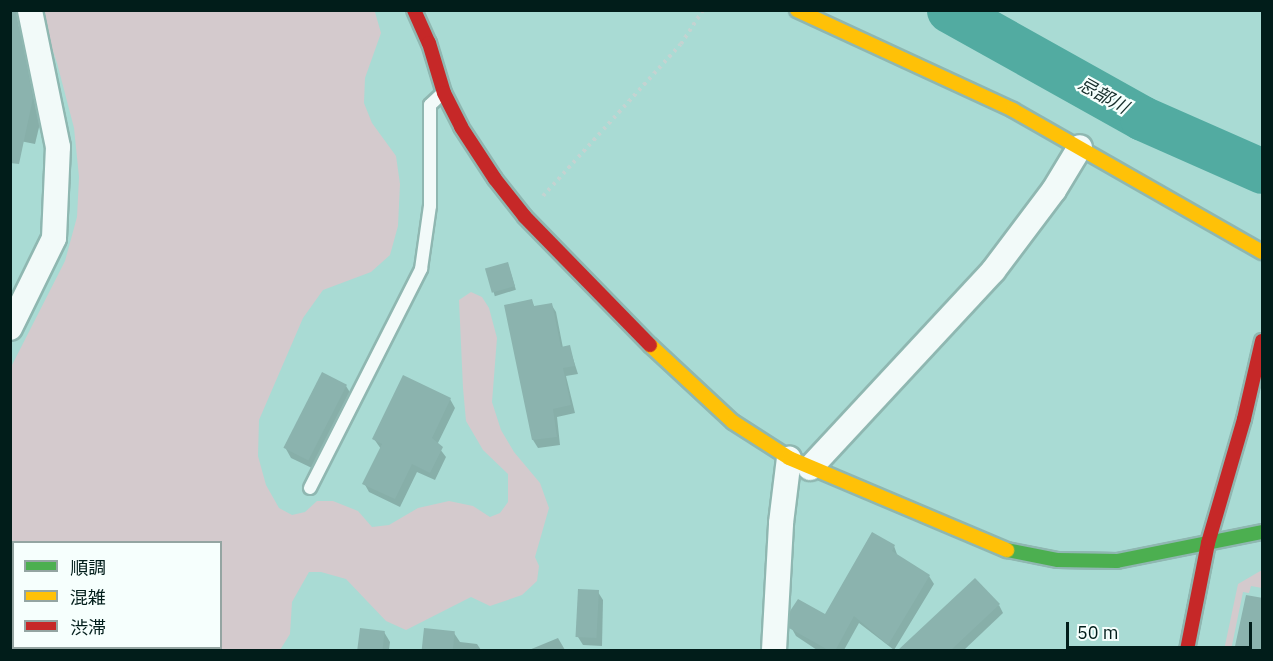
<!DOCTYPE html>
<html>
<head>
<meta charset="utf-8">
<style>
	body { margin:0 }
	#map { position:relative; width:1273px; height:661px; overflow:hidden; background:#a9dbd4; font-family:"IBM Plex Sans","Noto Sans JP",sans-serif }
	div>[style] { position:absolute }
	.green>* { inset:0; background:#d4cacd }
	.shadow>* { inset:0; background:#0003; transform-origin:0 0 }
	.river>* { height:45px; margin:-22.5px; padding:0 22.5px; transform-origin:22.5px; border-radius:22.5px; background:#52aba1 }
	.building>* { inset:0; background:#8bb3ae; transform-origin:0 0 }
	.path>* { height:4px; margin-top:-2px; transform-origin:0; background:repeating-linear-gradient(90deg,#c4d3d1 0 3px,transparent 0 7.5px) }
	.roads { filter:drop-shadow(2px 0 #8fb7b1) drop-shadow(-2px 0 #8fb7b1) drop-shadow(0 2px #8fb7b1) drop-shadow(0 -2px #8fb7b1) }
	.lane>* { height:12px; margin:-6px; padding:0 6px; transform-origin:6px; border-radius:6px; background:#f2faf9 }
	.street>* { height:24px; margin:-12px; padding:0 12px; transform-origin:12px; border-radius:12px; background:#f2faf9 }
	.fast>* { height:14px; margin:-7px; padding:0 7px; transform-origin:7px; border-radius:7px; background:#4caf50 }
	.slow>* { height:14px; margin:-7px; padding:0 7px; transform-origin:7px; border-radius:7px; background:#ffc107 }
	.jam>* { height:14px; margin:-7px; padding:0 7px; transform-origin:7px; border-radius:7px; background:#c62828 }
	span { translate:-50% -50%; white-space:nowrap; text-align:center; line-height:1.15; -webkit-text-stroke:4.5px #f6fffd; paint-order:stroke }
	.water-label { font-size:18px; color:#172e2b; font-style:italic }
	.frame { position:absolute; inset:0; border:12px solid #011d1a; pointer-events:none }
	.legend { position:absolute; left:12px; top:541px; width:210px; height:108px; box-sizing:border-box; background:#f6fffd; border:2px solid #94a5a2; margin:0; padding:8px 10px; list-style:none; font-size:18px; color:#011d1a }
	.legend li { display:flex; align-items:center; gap:12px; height:30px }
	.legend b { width:30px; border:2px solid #94a5a2 }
	.scale { position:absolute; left:1066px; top:622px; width:186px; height:27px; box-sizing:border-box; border:3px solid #011d1a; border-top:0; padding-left:8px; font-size:18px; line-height:21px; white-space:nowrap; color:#011d1a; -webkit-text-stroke:4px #f6fffd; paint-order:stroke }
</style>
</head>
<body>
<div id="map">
	<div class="green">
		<i style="clip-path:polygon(44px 11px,375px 12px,381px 33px,365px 78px,364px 103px,372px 123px,396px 156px,400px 184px,398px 226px,390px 255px,371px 272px,323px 290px,303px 318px,259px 420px,258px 456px,266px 485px,279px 508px,292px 515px,305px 512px,317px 501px,333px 501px,358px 511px,372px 527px,389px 525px,418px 508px,449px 501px,473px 506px,490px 517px,500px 513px,508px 502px,508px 474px,483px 450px,466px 421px,463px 388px,459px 300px,471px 292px,482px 297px,489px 308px,497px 338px,492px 402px,501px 430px,514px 452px,540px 483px,549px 508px,535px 557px,539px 566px,537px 581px,522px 595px,490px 606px,471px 597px,406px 630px,386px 621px,346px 579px,321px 572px,309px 572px,292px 602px,290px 634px,280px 650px,20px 650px,20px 648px,220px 648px,220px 542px,14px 542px,13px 619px,10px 607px,10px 369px,65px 261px,77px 217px,79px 177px,74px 128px,57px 63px,45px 28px)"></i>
		<i style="clip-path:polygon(1262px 570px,1262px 588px,1251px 586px,1249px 593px,1243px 592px,1231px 650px,1224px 650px,1238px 584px)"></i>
	</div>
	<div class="shadow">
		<i style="clip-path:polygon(17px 24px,26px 40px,42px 115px,35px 144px,10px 139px)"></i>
		<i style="left:508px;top:264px;width:27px;height:22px;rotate:73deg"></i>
		<i style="clip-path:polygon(531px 300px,535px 308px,551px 304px,556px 312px,563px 348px,569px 346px,578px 374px,566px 376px,575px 413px,557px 417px,560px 445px,538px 448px,533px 440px)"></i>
		<i style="clip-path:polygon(346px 386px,351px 394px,314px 469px,291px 458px,286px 449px)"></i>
		<i style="clip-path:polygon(450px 399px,455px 408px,437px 445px,446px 457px,435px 480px,417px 472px,400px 507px,369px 492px,364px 483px,381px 449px,374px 439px)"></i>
		<i style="clip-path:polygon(894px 546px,898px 557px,929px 576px,934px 584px,894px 650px,859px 623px,844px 650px,817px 650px,796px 636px,791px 627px,825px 616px)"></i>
		<i style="clip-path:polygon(598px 592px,603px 600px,602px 646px,583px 645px,578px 637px)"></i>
		<i style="clip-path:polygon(999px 605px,1003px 613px,964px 650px,899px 650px)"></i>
		<i style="clip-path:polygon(384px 632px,390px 642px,389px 650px,359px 650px)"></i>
		<i style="clip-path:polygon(454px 633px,460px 642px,477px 644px,481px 650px,424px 650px)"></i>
		<i style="clip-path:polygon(558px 638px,565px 650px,529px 650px)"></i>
	</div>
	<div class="river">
		<i style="left:949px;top:10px;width:221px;rotate:29.2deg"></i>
		<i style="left:1142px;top:118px;width:131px;rotate:23.8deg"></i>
	</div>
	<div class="building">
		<i style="clip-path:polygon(10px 12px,16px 12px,33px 98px,19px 164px,10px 163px)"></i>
		<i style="left:508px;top:262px;width:25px;height:24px;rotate:74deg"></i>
		<i style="clip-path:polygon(532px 299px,534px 306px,552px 303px,561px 347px,570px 345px,575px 366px,563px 368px,571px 405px,553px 409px,557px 437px,532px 440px,504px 305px)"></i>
		<i style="left:322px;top:372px;width:28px;height:85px;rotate:27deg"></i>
		<i style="clip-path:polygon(403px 375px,451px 398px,432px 438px,443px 447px,430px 473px,412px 464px,395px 499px,362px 484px,382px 444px,372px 439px)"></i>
		<i style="clip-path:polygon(872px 532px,895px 545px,892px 551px,930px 575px,888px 645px,854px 616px,835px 651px,830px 651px,789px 628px,790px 611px,798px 599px,825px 614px)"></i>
		<i style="clip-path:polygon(975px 578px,1000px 604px,950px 651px,897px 651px)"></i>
		<i style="left:578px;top:589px;width:21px;height:48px;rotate:3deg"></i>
		<i style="clip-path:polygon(1246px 595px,1263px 598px,1263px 651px,1234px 651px)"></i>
		<i style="left:360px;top:628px;width:25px;height:23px;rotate:7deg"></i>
		<i style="left:424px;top:628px;width:31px;height:23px;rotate:6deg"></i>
	</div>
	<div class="path">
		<i style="left:543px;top:196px;width:205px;rotate:-47.8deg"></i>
		<i style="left:681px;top:44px;width:40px;rotate:-57.1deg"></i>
	</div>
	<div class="roads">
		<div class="lane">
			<i style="left:310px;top:488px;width:246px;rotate:-63.1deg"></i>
			<i style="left:421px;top:269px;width:64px;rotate:-81.9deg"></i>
			<i style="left:430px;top:206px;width:101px;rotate:-90deg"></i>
			<i style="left:430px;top:105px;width:18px;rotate:-43deg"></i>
		</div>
		<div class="street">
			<i style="left:10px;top:328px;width:100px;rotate:-63.9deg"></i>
			<i style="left:54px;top:238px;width:91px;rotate:-87.5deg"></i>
			<i style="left:58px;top:147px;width:140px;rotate:-101.6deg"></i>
			<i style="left:810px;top:468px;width:269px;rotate:-47.1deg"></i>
			<i style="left:993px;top:271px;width:101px;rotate:-53deg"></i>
			<i style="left:1054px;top:190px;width:50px;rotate:-58.8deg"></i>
			<i style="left:774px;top:650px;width:127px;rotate:-86.8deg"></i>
			<i style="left:781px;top:523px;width:65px;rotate:-83deg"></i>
		</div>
		<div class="fast">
			<i style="left:1007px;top:550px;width:52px;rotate:11.1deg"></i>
			<i style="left:1058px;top:560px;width:59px;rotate:1deg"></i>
			<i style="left:1117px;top:561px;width:148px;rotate:-11.3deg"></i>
		</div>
		<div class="slow">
			<i style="left:797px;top:10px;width:238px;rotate:24.8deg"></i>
			<i style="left:1013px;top:110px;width:287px;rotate:29.7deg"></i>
			<i style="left:650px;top:345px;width:113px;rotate:42.9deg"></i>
			<i style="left:733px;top:422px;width:67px;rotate:32.7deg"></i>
			<i style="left:789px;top:458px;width:237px;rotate:22.9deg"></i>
		</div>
		<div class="jam">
			<i style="left:414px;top:10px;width:36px;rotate:66deg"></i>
			<i style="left:429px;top:43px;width:52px;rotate:73.3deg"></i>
			<i style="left:444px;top:93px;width:38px;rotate:63deg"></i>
			<i style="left:461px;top:127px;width:62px;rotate:56.8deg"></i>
			<i style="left:495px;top:179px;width:48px;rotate:51.7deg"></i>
			<i style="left:525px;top:217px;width:179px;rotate:45.7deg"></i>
			<i style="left:1187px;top:650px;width:109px;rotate:-78.9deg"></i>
			<i style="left:1208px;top:543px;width:129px;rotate:-73.8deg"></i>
			<i style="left:1244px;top:419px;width:80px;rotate:-77deg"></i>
		</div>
	</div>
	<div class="water-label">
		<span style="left:1103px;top:96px;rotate:29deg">忌部川</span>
	</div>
	<div class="frame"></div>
	<ul class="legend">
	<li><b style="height:8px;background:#4caf50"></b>順調</li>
	<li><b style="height:8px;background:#ffc107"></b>混雑</li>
	<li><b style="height:8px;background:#c62828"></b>渋滞</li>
	</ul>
	<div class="scale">50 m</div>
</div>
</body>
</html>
